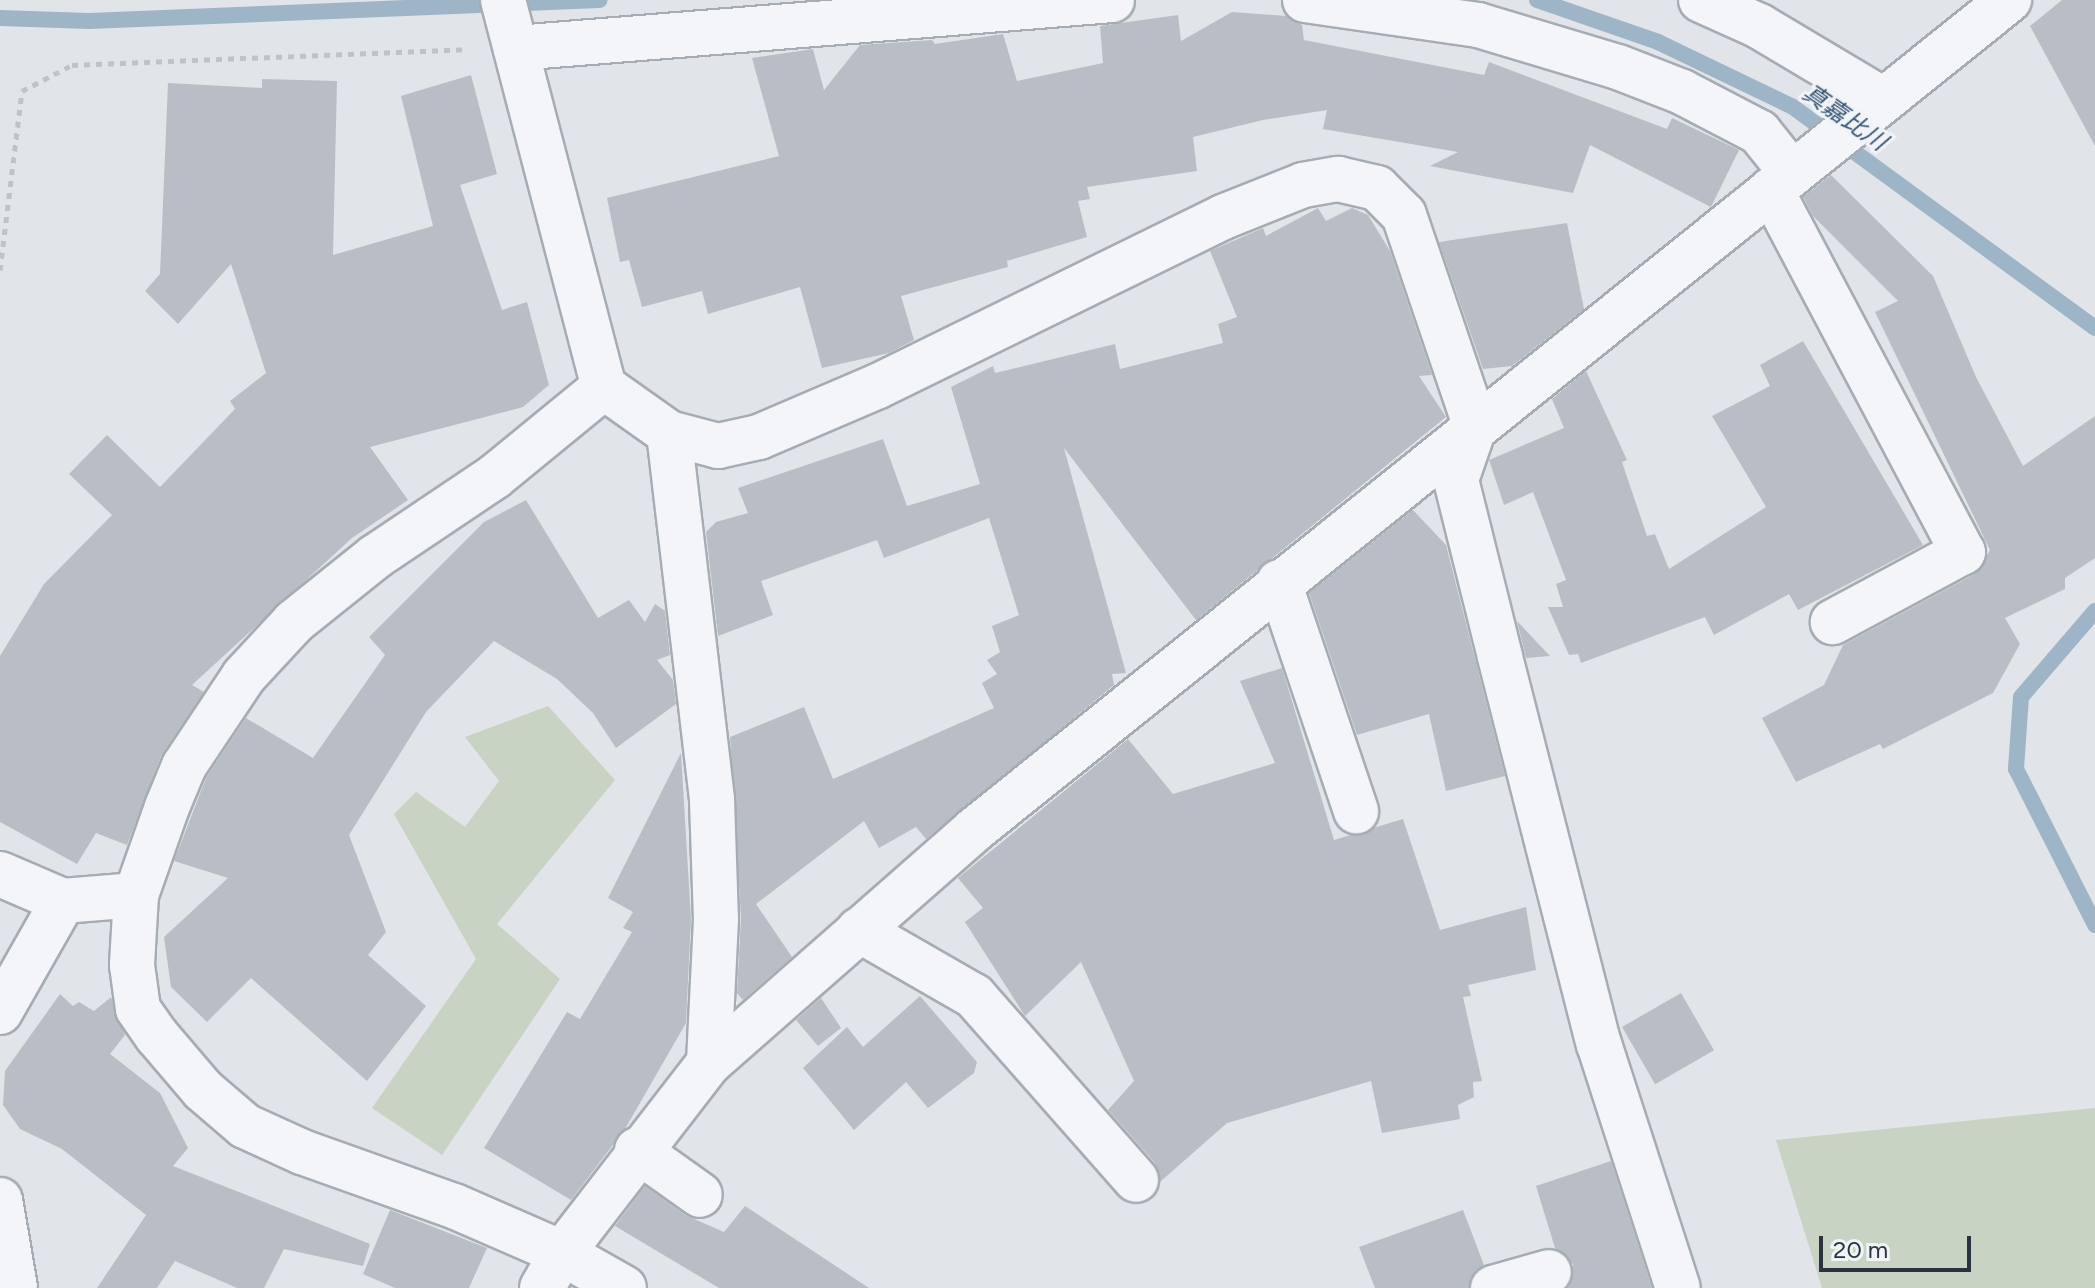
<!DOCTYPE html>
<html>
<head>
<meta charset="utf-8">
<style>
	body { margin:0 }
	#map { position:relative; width:2095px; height:1288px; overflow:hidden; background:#e1e5e9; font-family:Figtree,"Noto Sans JP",sans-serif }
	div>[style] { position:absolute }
	.green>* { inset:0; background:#c8d3c3 }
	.stream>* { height:16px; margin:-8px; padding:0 8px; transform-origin:8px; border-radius:8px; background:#9eb5c8 }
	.building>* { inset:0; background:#b9bec6; transform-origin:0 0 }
	.path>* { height:5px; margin-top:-2.5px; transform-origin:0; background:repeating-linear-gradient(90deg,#bfc3c8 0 6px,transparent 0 12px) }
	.roads { filter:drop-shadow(2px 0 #a6acb3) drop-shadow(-2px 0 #a6acb3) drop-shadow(0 2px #a6acb3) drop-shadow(0 -2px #a6acb3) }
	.street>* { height:44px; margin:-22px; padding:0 22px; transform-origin:22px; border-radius:22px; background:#f4f5f8 }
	span { translate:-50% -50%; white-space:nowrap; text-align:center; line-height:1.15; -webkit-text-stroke:6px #f1f4f7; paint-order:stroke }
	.water-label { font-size:24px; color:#365473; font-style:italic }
	.scale { position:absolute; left:1819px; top:1236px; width:152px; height:36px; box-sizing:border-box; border:4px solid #2a3440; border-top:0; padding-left:10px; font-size:24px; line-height:28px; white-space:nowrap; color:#2a3440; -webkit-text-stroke:6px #f1f4f7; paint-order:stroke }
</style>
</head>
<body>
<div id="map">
	<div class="green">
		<i style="clip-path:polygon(548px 706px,615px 780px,497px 924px,560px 979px,442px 1155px,372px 1108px,476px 959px,394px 814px,416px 792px,465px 827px,499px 781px,465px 737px)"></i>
		<i style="clip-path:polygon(2095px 1108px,2095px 1288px,1822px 1288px,1776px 1140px)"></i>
	</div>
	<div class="stream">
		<i style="left:1537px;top:0;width:128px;rotate:19.1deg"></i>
		<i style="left:1658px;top:42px;width:150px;rotate:25.7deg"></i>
		<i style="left:1793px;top:107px;width:374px;rotate:36.2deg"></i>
		<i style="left:0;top:18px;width:89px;rotate:1.9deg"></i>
		<i style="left:89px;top:21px;width:511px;rotate:-2.35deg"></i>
		<i style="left:2095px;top:611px;width:113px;rotate:130.7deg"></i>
		<i style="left:2021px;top:697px;width:72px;rotate:94deg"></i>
		<i style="left:2016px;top:769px;width:175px;rotate:63.1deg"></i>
	</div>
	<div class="building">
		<i style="clip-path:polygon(2062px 0,2095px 0,2095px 146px,2030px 26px)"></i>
		<i style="clip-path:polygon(1232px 12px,1287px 16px,1302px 25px,1304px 40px,1484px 75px,1489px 62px,1667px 129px,1672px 118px,1739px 150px,1711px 207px,1590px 145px,1573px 193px,1430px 166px,1458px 152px,1323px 129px,1327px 110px,1263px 120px,1193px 137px,1197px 171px,1087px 187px,1090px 199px,1078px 201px,1087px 237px,1007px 261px,1008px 267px,901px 296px,914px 340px,889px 353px,822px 368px,800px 287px,708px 314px,702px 291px,642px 307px,629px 260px,620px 262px,607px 198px,779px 156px,752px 58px,813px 49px,824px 90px,860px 45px,932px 40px,935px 44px,1003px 34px,1017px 81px,1103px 63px,1100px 26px,1178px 15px,1181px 41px)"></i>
		<i style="clip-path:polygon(471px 75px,497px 174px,460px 185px,502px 310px,527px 302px,549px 385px,523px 407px,370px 447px,408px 500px,352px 538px,192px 685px,204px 692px,161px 756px,127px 845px,96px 833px,77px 864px,0 822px,0 656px,44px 584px,112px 515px,69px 474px,107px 435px,160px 487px,235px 409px,230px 401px,266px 373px,231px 264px,178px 324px,145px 291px,160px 274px,168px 83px,262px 88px,262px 79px,337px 81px,333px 255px,433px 226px,401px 96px)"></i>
		<i style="clip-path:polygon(1831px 175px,1933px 276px,1976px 377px,2023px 466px,2095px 416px,2095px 558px,2065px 578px,2065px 589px,2005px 618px,2020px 644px,1993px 693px,1883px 749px,1880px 744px,1796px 782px,1762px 718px,1824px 685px,1843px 645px,1975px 574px,1990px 550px,1875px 312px,1898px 301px,1813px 216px,1803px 197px)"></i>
		<i style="clip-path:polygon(1318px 208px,1326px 221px,1352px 208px,1368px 215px,1390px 251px,1432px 375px,1419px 376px,1446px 417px,1196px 620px,1064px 448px,1126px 673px,1112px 674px,1114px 685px,926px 839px,916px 827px,879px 848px,864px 821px,756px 904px,792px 957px,743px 1000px,737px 993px,741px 918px,730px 737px,804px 707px,833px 779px,994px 708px,982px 683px,997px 674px,987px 660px,1000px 652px,992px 626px,1019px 615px,989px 518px,884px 558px,877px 540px,761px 581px,773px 615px,718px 636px,706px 532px,716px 522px,748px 513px,738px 488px,883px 439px,907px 506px,980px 484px,951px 387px,993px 366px,995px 373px,1115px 344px,1120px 369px,1223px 343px,1218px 324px,1237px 317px,1210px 251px,1263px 228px,1266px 236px)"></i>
		<i style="clip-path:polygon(1567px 223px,1584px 309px,1512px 366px,1483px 369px,1439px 242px)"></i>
		<i style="clip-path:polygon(1803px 341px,1923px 545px,1798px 610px,1789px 594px,1714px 635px,1705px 617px,1581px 663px,1578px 654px,1569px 655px,1548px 607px,1563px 607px,1556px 584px,1566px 580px,1533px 492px,1504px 505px,1489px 460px,1564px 428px,1552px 399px,1586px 371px,1627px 460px,1622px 462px,1647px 536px,1655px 534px,1669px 569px,1766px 507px,1712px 416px,1770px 386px,1760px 365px)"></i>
		<i style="clip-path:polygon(526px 500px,598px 618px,629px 600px,645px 622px,655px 604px,665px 611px,670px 655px,657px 660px,673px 680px,676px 704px,616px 748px,593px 713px,557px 679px,494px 641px,426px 712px,349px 835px,386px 932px,368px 955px,426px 1006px,367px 1081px,251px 978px,207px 1022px,171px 987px,164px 937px,228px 878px,174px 861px,206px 778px,246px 718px,313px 758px,385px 655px,369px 637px,484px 522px)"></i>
		<i style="clip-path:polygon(1413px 510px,1446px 545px,1505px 776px,1446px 791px,1429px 714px,1357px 735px,1309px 593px)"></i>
		<i style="clip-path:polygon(1517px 621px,1550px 656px,1526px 658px)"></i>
		<i style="clip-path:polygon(1282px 668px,1334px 840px,1403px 819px,1440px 930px,1526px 907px,1536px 970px,1468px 985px,1471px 996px,1463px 997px,1482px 1081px,1473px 1082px,1474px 1097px,1458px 1105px,1460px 1119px,1382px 1133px,1371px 1081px,1227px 1123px,1160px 1182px,1155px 1163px,1108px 1110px,1134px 1081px,1081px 962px,1025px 1016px,965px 922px,983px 908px,958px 878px,1128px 739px,1173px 794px,1275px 763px,1240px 681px)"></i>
		<i style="clip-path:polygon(681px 753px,691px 919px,686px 1023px,625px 1129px,571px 1200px,484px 1148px,567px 1012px,580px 1019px,632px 932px,623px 928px,633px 912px,608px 898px)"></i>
		<i style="left:1681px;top:993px;width:66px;height:68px;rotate:60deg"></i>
		<i style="clip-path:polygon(60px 994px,73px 1006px,79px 1002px,94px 1011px,111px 997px,125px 1035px,110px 1054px,160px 1093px,188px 1148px,173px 1166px,370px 1244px,363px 1266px,284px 1249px,264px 1288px,237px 1288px,175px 1261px,157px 1288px,97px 1288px,146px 1215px,62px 1149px,20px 1129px,3px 1105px,5px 1071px)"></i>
		<i style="clip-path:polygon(920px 996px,977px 1062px,974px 1073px,928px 1108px,906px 1082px,854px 1130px,803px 1068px,847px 1027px,863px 1047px)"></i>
		<i style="clip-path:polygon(821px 998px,841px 1028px,818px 1046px,796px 1020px)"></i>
		<i style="clip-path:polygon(1611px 1161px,1652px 1288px,1568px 1288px,1573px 1264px,1555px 1248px,1536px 1186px)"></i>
		<i style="clip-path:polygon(645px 1186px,685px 1215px,724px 1232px,745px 1206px,869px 1288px,719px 1288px,615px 1226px)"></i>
		<i style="clip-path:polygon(390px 1210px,487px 1248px,469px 1288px,395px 1288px,363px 1274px)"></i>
		<i style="clip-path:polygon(1463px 1210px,1484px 1265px,1475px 1271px,1469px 1288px,1375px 1288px,1359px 1247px)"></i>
	</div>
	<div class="path">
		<i style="left:0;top:270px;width:180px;rotate:-83deg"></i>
		<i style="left:22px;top:91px;width:56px;rotate:-27.5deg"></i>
		<i style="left:72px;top:65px;width:394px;rotate:-2.3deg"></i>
	</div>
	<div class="roads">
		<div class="street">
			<i style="left:503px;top:0;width:400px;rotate:75.4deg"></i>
			<i style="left:604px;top:387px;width:80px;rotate:35.3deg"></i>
			<i style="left:669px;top:433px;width:51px;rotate:14.9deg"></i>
			<i style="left:718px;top:446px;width:42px;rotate:-12.4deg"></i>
			<i style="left:759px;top:437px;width:129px;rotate:-23.2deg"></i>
			<i style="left:878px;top:386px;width:384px;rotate:-26.1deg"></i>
			<i style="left:1223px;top:217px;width:86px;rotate:-21.8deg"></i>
			<i style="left:1303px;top:185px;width:36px;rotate:-10deg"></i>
			<i style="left:1338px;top:179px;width:40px;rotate:13deg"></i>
			<i style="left:1377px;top:188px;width:38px;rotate:45deg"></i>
			<i style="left:1404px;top:215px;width:222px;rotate:71.3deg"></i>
			<i style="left:1475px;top:425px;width:58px;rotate:109.1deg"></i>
			<i style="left:1456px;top:480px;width:182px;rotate:76deg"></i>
			<i style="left:1500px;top:657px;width:399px;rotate:75.7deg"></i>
			<i style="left:1599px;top:1044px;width:256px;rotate:72.1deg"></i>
			<i style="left:1305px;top:0;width:175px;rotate:8.2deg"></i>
			<i style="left:1478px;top:25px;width:146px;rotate:16.7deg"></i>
			<i style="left:1618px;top:67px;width:69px;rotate:21.3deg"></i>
			<i style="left:1682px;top:92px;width:87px;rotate:27.5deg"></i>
			<i style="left:1759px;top:132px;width:51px;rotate:51.3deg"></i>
			<i style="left:1701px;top:0;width:64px;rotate:24.1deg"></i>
			<i style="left:1759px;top:26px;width:144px;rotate:30.8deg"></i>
			<i style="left:516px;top:48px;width:598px;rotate:-4.6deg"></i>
			<i style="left:1771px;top:190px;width:410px;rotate:62.1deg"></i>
			<i style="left:1963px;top:552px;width:148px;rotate:151.7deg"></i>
			<i style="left:604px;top:387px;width:142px;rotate:140.7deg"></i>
			<i style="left:494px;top:477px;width:143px;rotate:146.1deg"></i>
			<i style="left:375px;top:557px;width:104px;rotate:141.3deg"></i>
			<i style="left:294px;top:622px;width:74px;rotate:132.8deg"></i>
			<i style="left:244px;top:676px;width:108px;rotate:123.7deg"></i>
			<i style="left:184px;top:766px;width:44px;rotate:112.5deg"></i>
			<i style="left:167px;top:807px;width:93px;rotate:109.4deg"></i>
			<i style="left:136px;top:895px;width:70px;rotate:93.3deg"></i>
			<i style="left:132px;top:965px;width:44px;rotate:82.2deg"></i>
			<i style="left:138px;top:1009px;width:33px;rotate:55deg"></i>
			<i style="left:157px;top:1036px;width:71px;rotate:49.6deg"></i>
			<i style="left:203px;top:1090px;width:55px;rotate:40.6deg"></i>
			<i style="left:245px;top:1126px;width:63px;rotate:24.5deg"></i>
			<i style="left:302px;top:1152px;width:161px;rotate:19.6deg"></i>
			<i style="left:454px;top:1206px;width:118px;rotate:23.5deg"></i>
			<i style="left:562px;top:1253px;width:71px;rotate:29.4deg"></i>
			<i style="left:669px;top:433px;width:370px;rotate:83.3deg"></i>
			<i style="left:712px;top:800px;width:119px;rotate:88.1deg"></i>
			<i style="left:716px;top:919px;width:144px;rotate:92.8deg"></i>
			<i style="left:1279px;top:582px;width:242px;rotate:71.4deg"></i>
			<i style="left:0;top:874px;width:69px;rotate:23.2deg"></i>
			<i style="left:63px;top:901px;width:73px;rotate:-4.7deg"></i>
			<i style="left:859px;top:930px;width:133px;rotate:29.9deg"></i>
			<i style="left:974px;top:996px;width:245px;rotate:48.6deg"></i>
			<i style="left:0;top:1012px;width:128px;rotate:-60.4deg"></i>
			<i style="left:637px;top:1150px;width:77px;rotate:35.5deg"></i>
			<i style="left:0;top:1200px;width:89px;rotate:80.3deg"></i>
			<i style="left:542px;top:1288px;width:40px;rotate:-60.3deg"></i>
			<i style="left:562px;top:1253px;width:240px;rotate:-52.3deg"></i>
			<i style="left:709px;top:1063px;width:353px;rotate:-41.3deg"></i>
			<i style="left:974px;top:830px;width:1327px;rotate:-38.73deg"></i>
			<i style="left:1493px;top:1288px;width:58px;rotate:-15.9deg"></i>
		</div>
	</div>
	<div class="water-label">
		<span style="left:1845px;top:117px;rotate:35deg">真嘉比川</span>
	</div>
	<div class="scale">20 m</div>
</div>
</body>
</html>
